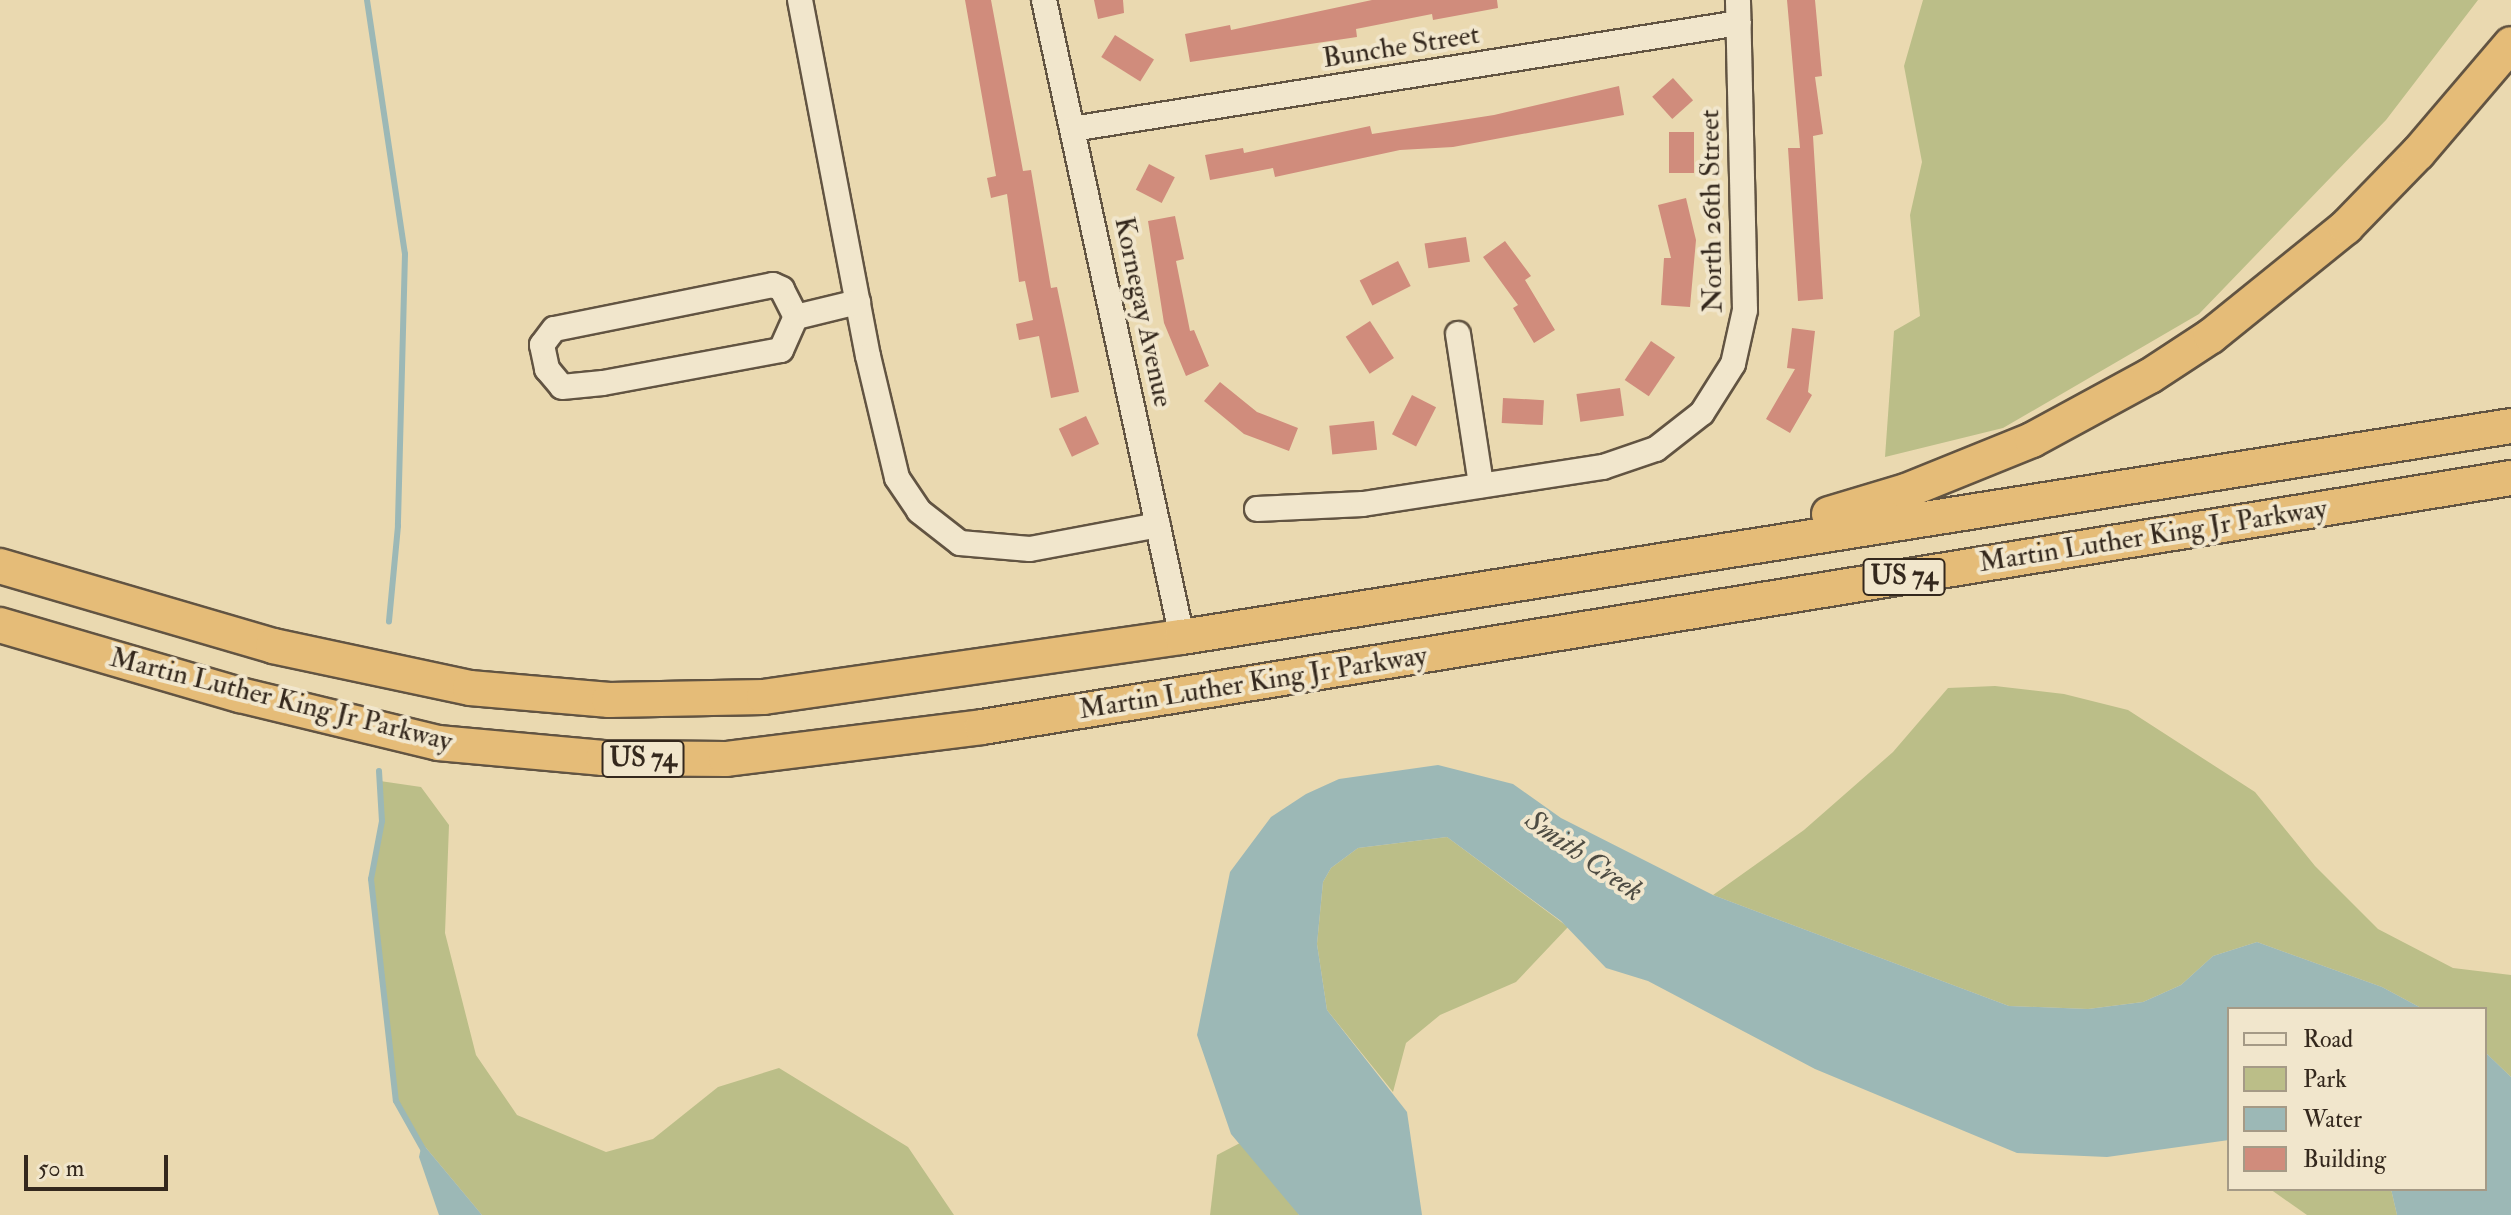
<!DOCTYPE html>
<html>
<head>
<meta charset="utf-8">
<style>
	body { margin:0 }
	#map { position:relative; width:2511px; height:1215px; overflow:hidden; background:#ead9b0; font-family:"IM FELL Double Pica",serif }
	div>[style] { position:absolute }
	.green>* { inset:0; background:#bbbe88 }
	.water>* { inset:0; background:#9cb8b6 }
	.stream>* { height:6px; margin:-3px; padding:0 3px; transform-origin:3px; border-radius:3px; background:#9cb8b6 }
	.building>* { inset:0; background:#d08c7c; transform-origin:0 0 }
	.roads { filter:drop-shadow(2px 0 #625442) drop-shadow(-2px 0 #625442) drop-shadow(0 2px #625442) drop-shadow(0 -2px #625442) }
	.minor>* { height:24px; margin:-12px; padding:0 12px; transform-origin:12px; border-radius:12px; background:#f1e6cc }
	.highway>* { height:34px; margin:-17px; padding:0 17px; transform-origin:17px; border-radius:17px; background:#e5bc78 }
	span { translate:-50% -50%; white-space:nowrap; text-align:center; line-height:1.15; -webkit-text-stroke:8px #f1e6cc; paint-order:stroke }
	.shield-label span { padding:2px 6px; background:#f1e6cc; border:2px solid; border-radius:6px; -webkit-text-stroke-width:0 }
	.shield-label { font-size:26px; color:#34281d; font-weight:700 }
	.street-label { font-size:28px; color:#34281d }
	.water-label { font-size:30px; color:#4e4c43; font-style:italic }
	.legend { position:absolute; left:2227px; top:1007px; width:260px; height:184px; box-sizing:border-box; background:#f1e6cc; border:2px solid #a59a86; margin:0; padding:10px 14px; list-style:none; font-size:24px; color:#34281d }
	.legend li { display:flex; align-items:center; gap:16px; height:40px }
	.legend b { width:40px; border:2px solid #a59a86 }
	.scale { position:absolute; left:24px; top:1155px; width:144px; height:36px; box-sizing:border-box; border:4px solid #34281d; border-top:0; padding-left:10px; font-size:24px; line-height:28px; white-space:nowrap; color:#34281d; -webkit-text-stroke:6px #f1e6cc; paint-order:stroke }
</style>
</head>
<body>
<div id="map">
	<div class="green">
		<i style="clip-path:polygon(1923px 0,2478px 0,2386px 120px,2199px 314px,2003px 428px,1885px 457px,1894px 331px,1920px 316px,1910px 215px,1922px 162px,1904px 66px)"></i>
		<i style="clip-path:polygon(1995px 686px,2064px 694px,2128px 710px,2255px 792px,2315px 866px,2378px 929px,2453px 968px,2511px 975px,2511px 1077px,2485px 1052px,2485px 1009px,2423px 1009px,2382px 987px,2257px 942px,2213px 956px,2181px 985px,2143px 1002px,2088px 1009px,2009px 1006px,1713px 895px,1804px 830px,1893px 752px,1948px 688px)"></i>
		<i style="clip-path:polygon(380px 781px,421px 787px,449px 825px,445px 933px,476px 1055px,517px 1115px,606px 1152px,653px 1139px,718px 1087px,779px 1068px,908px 1147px,954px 1215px,482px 1215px,422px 1143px,396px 1101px,371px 879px,383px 822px)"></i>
		<i style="clip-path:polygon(1447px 837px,1568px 927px,1516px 982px,1440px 1015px,1406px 1043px,1393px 1092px,1327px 1010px,1317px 944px,1323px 882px,1331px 868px,1358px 848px)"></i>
		<i style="clip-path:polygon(1240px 1143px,1290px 1198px,1299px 1215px,1210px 1215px,1217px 1155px)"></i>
		<i style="clip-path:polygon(2270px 1189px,2391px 1189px,2397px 1215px,2307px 1215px)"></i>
	</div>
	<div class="water">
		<i style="clip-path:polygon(1438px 765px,1513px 784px,1561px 818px,1713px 895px,2009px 1006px,2088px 1009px,2143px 1002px,2181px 985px,2213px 956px,2257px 942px,2382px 987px,2423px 1009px,2229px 1009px,2229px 1140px,2107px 1157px,2017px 1153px,1815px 1069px,1648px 981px,1606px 968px,1561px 921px,1447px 837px,1358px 848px,1331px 868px,1323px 882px,1317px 944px,1327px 1010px,1407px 1112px,1422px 1215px,1299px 1215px,1231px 1134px,1197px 1035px,1230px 872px,1271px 817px,1306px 794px,1339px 779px)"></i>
		<i style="clip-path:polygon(2485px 1052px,2511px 1077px,2511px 1215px,2397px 1215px,2391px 1189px,2485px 1189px)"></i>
		<i style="clip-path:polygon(422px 1143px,482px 1215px,439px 1215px,419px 1157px)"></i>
	</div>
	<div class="stream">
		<i style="left:367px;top:0;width:257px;rotate:81.5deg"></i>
		<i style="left:405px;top:254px;width:272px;rotate:91.5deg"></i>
		<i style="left:398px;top:526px;width:96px;rotate:95.4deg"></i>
		<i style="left:379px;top:771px;width:50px;rotate:86.6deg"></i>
		<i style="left:382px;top:821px;width:59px;rotate:100.7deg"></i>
		<i style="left:371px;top:879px;width:223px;rotate:83.6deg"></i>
		<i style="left:396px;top:1101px;width:55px;rotate:60.6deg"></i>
	</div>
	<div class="building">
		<i style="clip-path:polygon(965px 0,991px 0,1023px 171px,1031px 170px,1051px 288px,1057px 287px,1079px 392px,1051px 398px,1039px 336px,1019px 340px,1016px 324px,1033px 320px,1025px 281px,1019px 282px,1007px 194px,991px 198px,987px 178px,996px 176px)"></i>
		<i style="clip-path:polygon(1094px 0,1123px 0,1124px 13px,1098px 19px)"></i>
		<i style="clip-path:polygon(1372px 0,1497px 0,1498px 8px,1433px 20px,1432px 14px,1356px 29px,1357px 37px,1190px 62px,1185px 34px,1230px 25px,1231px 30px)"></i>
		<i style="clip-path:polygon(1787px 0,1815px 0,1822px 76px,1815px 77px,1823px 134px,1813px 136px,1823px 299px,1798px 301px,1788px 148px,1800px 148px)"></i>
		<i style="left:1115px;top:35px;width:46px;height:26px;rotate:32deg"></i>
		<i style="left:1673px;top:78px;width:30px;height:28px;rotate:48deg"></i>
		<i style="clip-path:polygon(1619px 86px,1624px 115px,1453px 147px,1400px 150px,1275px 177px,1273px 168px,1210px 180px,1205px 155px,1243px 148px,1244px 153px,1370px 126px,1372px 134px,1494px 115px)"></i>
		<i style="left:1669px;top:132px;width:25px;height:41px"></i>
		<i style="left:1149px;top:164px;width:29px;height:29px;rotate:27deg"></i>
		<i style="clip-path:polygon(1686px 198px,1696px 240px,1690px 307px,1661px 305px,1664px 258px,1671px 258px,1658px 205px)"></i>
		<i style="clip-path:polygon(1175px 216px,1184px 259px,1176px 261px,1190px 331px,1194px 330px,1209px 366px,1186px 376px,1164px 323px,1148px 221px)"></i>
		<i style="left:1466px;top:237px;width:25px;height:42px;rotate:81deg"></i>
		<i style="clip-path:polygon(1505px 241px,1531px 276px,1525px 280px,1555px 330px,1534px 343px,1513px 308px,1518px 305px,1483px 257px)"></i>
		<i style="left:1398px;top:261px;width:28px;height:43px;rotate:63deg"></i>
		<i style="left:1370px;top:321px;width:44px;height:29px;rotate:57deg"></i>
		<i style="clip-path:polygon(1792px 328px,1815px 331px,1808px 392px,1812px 395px,1790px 433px,1766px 419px,1795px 369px,1787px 368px)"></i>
		<i style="left:1651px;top:341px;width:29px;height:47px;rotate:34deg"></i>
		<i style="clip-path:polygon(1220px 382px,1257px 412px,1298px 428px,1289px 451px,1244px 434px,1204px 401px)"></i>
		<i style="left:1620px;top:388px;width:28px;height:44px;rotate:82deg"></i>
		<i style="left:1412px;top:395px;width:27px;height:44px;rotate:27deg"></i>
		<i style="left:1503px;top:398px;width:41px;height:25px;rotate:3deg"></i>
		<i style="left:1086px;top:416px;width:31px;height:30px;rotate:65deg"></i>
		<i style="left:1374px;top:421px;width:29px;height:45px;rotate:84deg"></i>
	</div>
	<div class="roads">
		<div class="minor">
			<i style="left:800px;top:0;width:362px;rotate:79.2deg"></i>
			<i style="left:868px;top:356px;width:125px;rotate:76.6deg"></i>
			<i style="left:897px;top:478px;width:40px;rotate:56deg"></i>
			<i style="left:919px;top:511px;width:52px;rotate:38deg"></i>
			<i style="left:960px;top:543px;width:70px;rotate:4.9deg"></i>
			<i style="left:1030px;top:549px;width:130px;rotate:-10.6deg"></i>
			<i style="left:1044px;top:0;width:652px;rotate:77.78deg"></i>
			<i style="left:1072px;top:129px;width:675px;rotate:-9.03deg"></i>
			<i style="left:796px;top:317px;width:31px;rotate:-117deg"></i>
			<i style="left:782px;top:289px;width:10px;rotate:-156deg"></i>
			<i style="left:773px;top:285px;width:223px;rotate:168.6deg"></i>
			<i style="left:554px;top:329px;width:20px;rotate:127deg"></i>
			<i style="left:542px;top:345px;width:25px;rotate:78deg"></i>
			<i style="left:547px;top:369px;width:23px;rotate:50deg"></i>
			<i style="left:562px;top:387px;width:41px;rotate:-5.6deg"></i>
			<i style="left:603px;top:383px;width:181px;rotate:-10.5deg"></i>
			<i style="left:781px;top:350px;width:36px;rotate:-66deg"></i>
			<i style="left:796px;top:317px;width:64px;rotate:-13.6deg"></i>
			<i style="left:1458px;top:334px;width:153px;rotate:81.3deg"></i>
			<i style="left:1257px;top:509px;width:106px;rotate:-2.7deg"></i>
			<i style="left:1363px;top:504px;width:243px;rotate:-8.8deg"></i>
			<i style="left:1603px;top:467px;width:56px;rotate:-18.8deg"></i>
			<i style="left:1656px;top:449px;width:58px;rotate:-38deg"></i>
			<i style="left:1702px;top:413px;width:58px;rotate:-57.7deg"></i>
			<i style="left:1733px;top:364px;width:55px;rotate:-77.5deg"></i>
			<i style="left:1745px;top:310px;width:310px;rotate:-91.3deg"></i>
		</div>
		<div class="highway">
			<i style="left:1829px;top:514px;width:80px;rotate:-16.6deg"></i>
			<i style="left:1906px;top:491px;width:136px;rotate:-22deg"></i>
			<i style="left:2032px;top:440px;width:134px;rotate:-28.5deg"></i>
			<i style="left:2150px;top:376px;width:73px;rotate:-33.3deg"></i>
			<i style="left:2211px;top:336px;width:174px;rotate:-38.9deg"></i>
			<i style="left:2346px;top:227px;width:103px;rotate:-45.8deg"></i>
			<i style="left:2418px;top:153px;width:143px;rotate:-49.5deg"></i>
			<i style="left:0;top:566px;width:284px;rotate:16.3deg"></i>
			<i style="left:273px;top:646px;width:201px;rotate:12deg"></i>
			<i style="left:470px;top:688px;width:140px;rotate:4.9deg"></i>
			<i style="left:609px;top:700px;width:155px;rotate:-1.1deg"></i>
			<i style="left:764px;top:697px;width:422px;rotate:-8.2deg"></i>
			<i style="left:1182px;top:637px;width:1346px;rotate:-9.02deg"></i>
			<i style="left:0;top:625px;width:250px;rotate:16.3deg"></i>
			<i style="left:240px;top:695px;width:204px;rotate:13.6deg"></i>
			<i style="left:438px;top:743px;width:166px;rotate:5.2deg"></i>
			<i style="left:603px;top:758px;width:123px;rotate:0.5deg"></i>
			<i style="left:726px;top:759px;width:258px;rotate:-7.1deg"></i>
			<i style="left:982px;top:727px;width:1549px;rotate:-9.25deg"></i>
		</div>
	</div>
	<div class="shield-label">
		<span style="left:1904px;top:577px">US 74</span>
		<span style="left:643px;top:759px">US 74</span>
	</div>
	<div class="street-label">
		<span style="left:1401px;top:47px;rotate:-9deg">Bunche Street</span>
		<span style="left:1712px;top:211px;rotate:-91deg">North 26th Street</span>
		<span style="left:1143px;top:312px;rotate:78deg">Kornegay Avenue</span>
		<span style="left:2153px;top:536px;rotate:-9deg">Martin Luther King Jr Parkway</span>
		<span style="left:1253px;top:683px;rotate:-9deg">Martin Luther King Jr Parkway</span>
		<span style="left:281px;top:700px;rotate:14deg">Martin Luther King Jr Parkway</span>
	</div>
	<div class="water-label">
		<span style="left:1584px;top:856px;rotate:35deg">Smith Creek</span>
	</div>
	<ul class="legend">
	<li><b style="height:10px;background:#f1e6cc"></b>Road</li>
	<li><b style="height:22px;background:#bbbe88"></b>Park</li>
	<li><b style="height:22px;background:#9cb8b6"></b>Water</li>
	<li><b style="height:22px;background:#d08c7c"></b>Building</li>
	</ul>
	<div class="scale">50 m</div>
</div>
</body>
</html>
